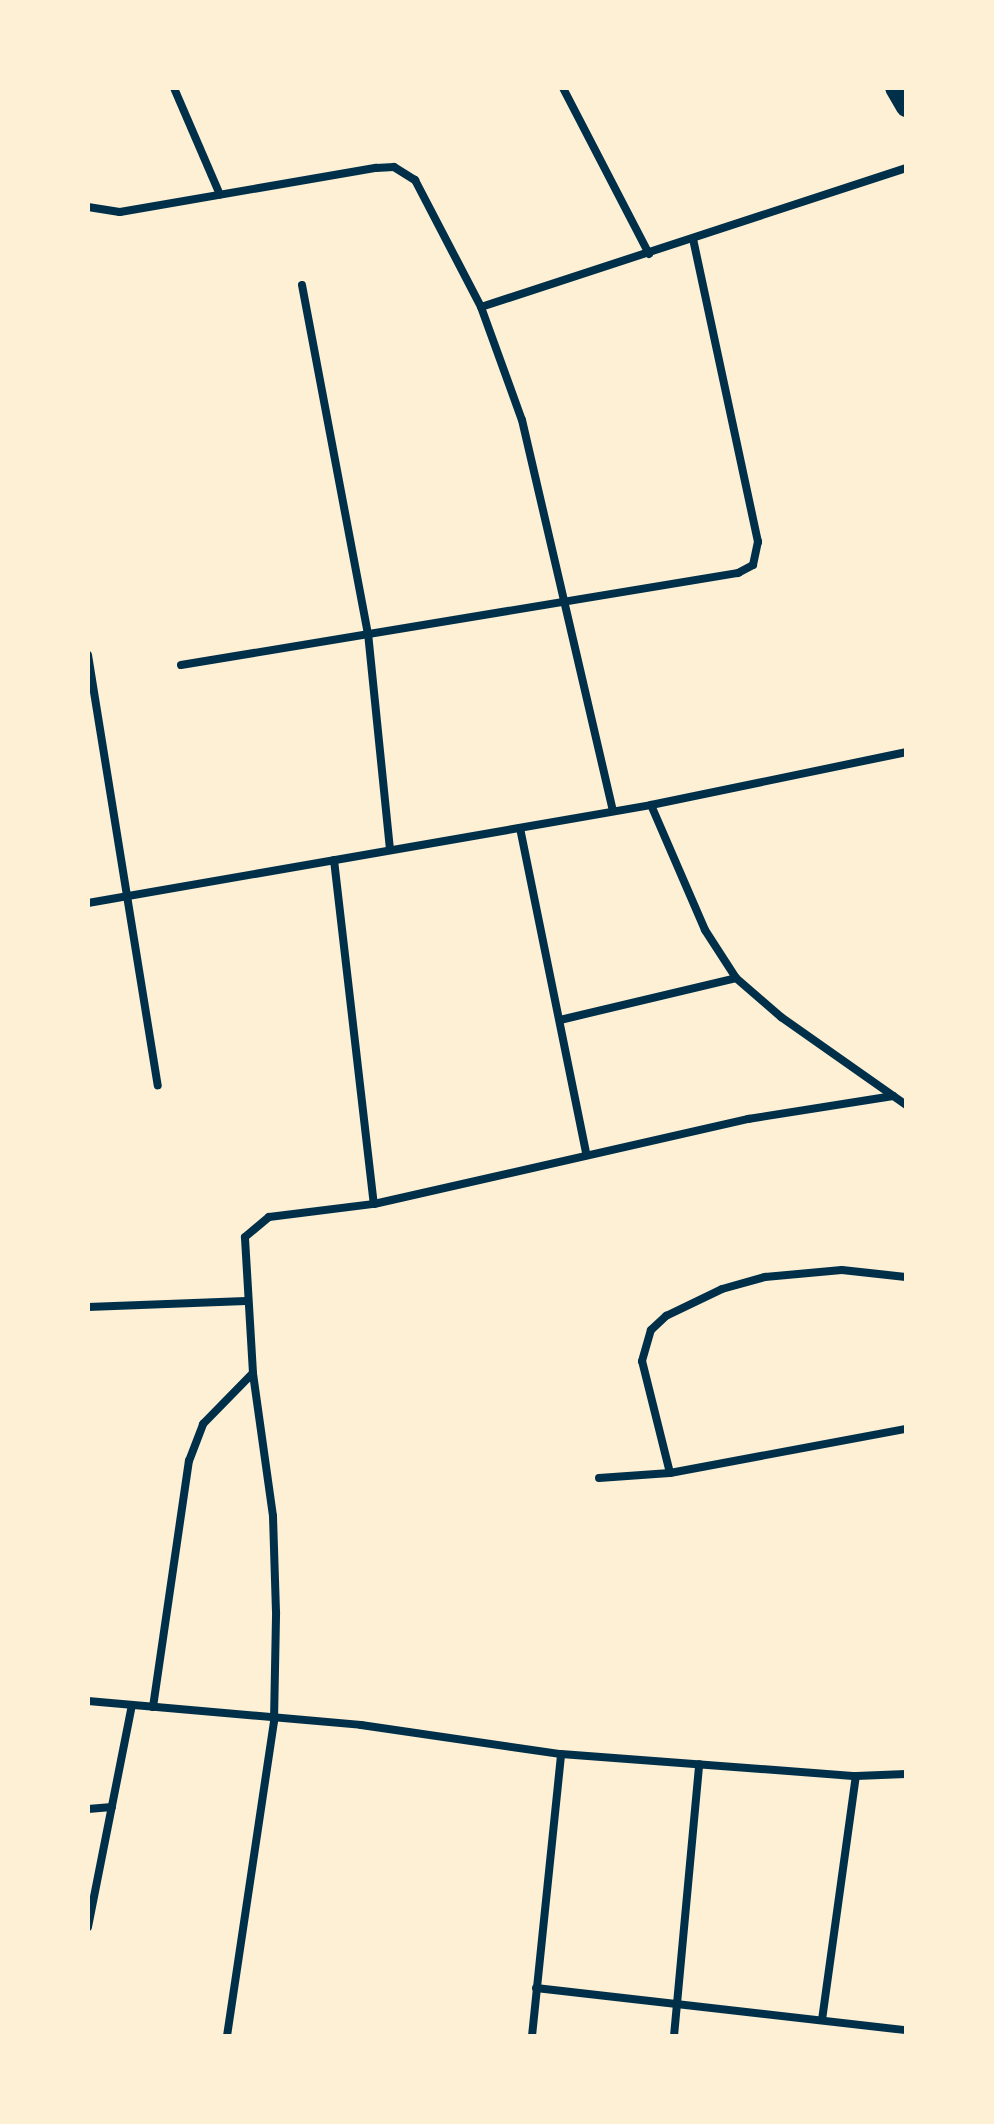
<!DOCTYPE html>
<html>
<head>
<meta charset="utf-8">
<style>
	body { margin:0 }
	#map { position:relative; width:994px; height:2124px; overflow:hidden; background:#fdf0d5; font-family:Manrope,sans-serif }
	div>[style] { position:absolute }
	.minor>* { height:8px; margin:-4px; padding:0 4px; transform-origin:4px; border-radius:4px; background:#003049 }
	.primary>* { height:20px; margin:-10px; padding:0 10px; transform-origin:10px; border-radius:10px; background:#003049 }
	span { translate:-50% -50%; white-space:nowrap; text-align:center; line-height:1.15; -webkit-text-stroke:7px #fdf0d5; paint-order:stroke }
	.frame { position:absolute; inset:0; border:90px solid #fdf0d5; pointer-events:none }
</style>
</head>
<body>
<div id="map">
	<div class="minor">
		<i style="left:174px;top:88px;width:116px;rotate:66.7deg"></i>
		<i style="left:563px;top:88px;width:187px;rotate:62.6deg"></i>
		<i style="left:88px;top:207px;width:32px;rotate:9deg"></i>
		<i style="left:120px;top:212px;width:260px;rotate:-9.8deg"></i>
		<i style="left:376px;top:168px;width:18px;rotate:-3deg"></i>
		<i style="left:394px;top:167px;width:25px;rotate:32deg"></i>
		<i style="left:415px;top:180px;width:143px;rotate:62.5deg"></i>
		<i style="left:481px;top:307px;width:120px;rotate:70.1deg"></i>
		<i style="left:522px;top:420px;width:401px;rotate:76.9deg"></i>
		<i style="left:302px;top:285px;width:354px;rotate:79.3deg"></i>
		<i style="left:368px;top:633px;width:218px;rotate:84.2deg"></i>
		<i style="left:481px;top:307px;width:447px;rotate:-18.1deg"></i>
		<i style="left:88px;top:655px;width:436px;rotate:80.8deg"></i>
		<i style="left:181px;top:665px;width:565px;rotate:-9.38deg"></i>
		<i style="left:738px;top:573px;width:17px;rotate:-28deg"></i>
		<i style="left:753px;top:565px;width:24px;rotate:-78deg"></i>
		<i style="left:758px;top:542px;width:309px;rotate:-102.1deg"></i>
		<i style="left:651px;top:805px;width:136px;rotate:66.6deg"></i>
		<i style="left:705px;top:930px;width:57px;rotate:57.1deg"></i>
		<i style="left:736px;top:978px;width:60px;rotate:40.9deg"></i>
		<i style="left:781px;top:1017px;width:153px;rotate:35.1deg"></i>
		<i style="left:520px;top:828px;width:332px;rotate:78.5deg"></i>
		<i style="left:334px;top:860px;width:346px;rotate:83.4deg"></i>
		<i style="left:88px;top:903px;width:571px;rotate:-9.87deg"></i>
		<i style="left:651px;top:805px;width:260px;rotate:-11.7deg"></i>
		<i style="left:560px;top:1020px;width:181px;rotate:-13.4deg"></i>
		<i style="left:88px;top:1307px;width:158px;rotate:-2.2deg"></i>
		<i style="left:670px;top:1473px;width:115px;rotate:-104deg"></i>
		<i style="left:642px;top:1361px;width:32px;rotate:-74deg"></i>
		<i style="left:651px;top:1330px;width:21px;rotate:-43deg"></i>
		<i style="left:666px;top:1316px;width:62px;rotate:-25.7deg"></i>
		<i style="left:722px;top:1289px;width:45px;rotate:-15.6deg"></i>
		<i style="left:765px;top:1277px;width:77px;rotate:-5.2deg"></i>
		<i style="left:842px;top:1270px;width:64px;rotate:6.2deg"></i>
		<i style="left:599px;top:1478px;width:71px;rotate:-4deg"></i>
		<i style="left:670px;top:1473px;width:240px;rotate:-10.6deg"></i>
		<i style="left:88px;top:1701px;width:274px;rotate:5deg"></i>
		<i style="left:361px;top:1725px;width:202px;rotate:8.3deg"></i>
		<i style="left:561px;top:1754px;width:296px;rotate:4.3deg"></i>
		<i style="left:856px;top:1776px;width:50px;rotate:-2.3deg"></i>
		<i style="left:153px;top:1707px;width:249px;rotate:-81.7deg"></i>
		<i style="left:189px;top:1461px;width:40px;rotate:-69deg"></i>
		<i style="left:203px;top:1424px;width:71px;rotate:-45.6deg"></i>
		<i style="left:88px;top:1809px;width:24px;rotate:-5deg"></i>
		<i style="left:88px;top:1927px;width:226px;rotate:-78.8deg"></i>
		<i style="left:536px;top:1988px;width:372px;rotate:6.5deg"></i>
		<i style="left:822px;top:2020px;width:246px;rotate:-82.1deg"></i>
		<i style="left:227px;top:2036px;width:318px;rotate:-81.5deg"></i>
		<i style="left:274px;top:1721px;width:109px;rotate:-88.9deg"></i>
		<i style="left:276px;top:1612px;width:96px;rotate:-91.8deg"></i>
		<i style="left:273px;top:1516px;width:144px;rotate:-98deg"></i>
		<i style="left:253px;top:1373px;width:136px;rotate:-93.4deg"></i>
		<i style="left:245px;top:1237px;width:31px;rotate:-40deg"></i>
		<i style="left:269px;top:1217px;width:106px;rotate:-7.1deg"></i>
		<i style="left:374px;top:1204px;width:384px;rotate:-12.8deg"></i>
		<i style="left:748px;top:1119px;width:147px;rotate:-9deg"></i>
		<i style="left:532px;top:2036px;width:283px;rotate:-84.1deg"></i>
		<i style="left:674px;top:2036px;width:273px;rotate:-84.7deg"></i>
	</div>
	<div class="primary">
		<i style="left:895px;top:88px;width:22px;rotate:60deg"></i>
	</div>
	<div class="frame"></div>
</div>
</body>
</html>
